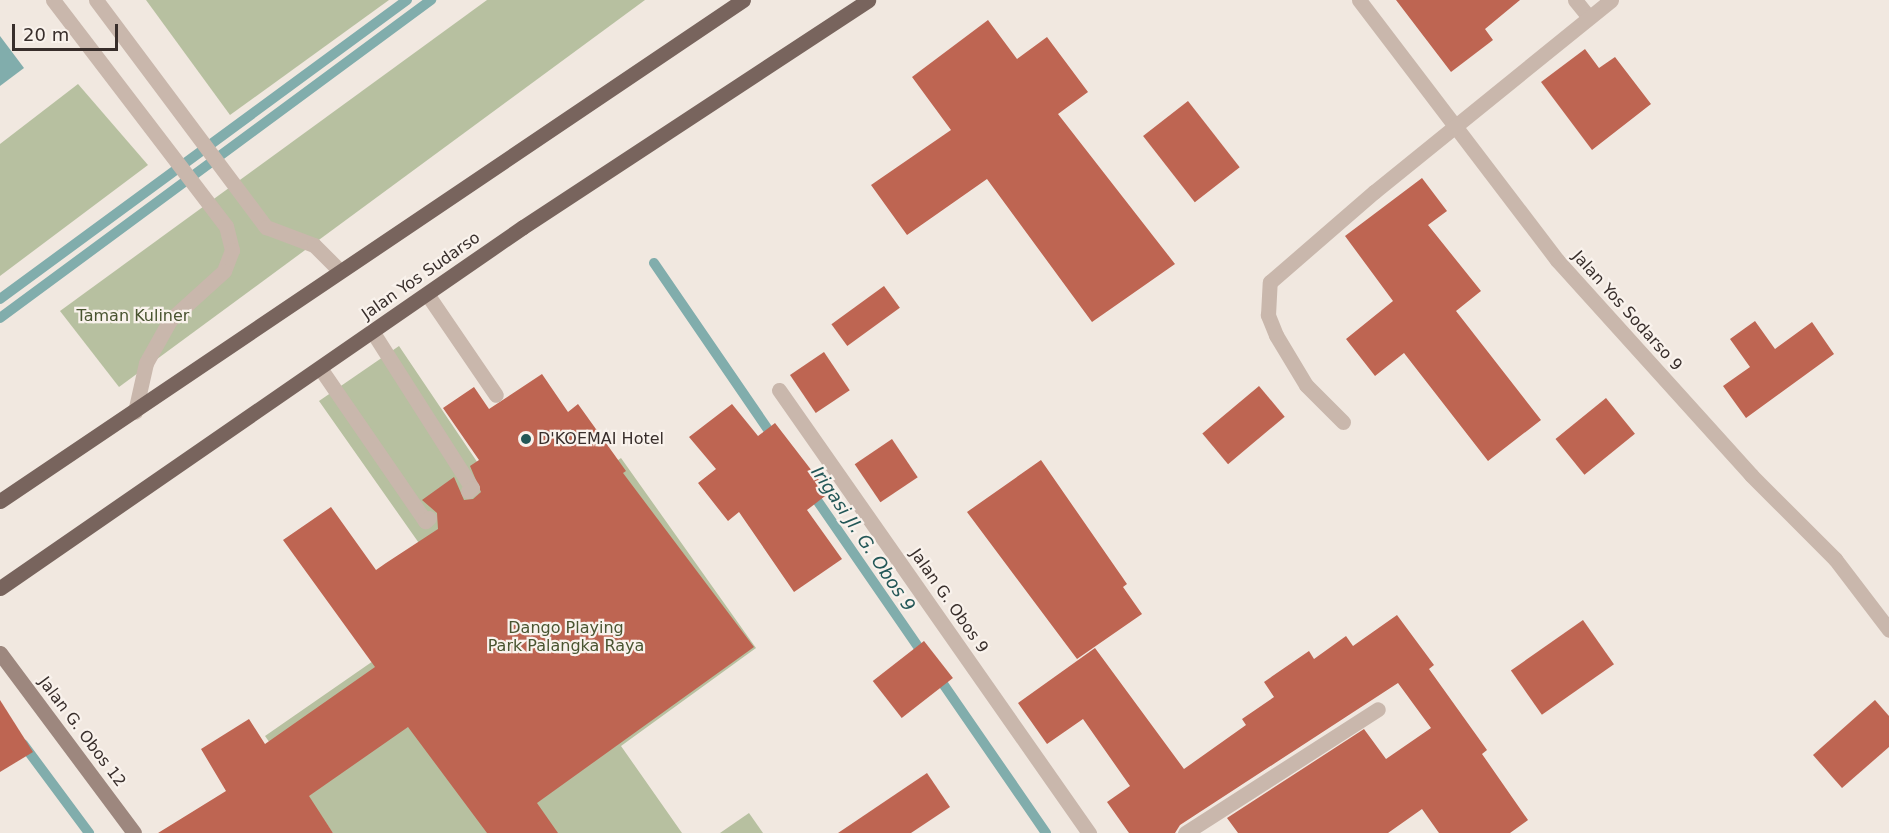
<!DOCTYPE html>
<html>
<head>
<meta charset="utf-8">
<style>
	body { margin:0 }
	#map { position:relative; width:1889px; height:833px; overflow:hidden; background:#f1e8e0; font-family:"DejaVu Sans",sans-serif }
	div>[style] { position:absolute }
	.green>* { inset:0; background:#b7c0a0 }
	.water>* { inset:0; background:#81adac }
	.stream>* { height:10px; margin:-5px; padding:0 5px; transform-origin:5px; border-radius:5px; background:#81adac }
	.building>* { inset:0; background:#be6552; transform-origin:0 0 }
	.lane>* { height:15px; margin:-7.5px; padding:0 7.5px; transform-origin:7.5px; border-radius:7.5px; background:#c9b7ac }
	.street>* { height:15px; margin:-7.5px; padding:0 7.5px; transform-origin:7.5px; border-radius:7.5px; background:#c9b7ac }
	.secondary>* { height:15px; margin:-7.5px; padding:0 7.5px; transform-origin:7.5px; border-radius:7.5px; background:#9d877e }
	.primary>* { height:15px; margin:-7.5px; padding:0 7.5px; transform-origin:7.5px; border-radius:7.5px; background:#78645d }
	.dots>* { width:16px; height:16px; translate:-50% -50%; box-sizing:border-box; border:3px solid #f9f2ec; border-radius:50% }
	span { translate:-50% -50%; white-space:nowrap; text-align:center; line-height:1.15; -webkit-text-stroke:4.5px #f9f2ec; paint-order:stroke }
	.street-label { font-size:16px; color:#382e2b }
	.park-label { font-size:16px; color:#495430 }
	.poi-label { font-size:16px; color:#382e2b }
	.left { translate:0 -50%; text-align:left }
	.water-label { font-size:18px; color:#235757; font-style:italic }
	.scale { position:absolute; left:12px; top:24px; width:106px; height:27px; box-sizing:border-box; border:3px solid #382e2b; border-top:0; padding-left:8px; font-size:18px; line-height:21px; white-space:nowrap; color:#382e2b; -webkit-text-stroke:4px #f9f2ec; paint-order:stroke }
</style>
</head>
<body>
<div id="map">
	<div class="green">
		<i style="clip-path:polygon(146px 0,389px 0,230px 115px)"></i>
		<i style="clip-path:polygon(487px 0,645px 0,119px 387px,60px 311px)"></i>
		<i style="clip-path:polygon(78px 84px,148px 165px,0 276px,0 144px)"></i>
		<i style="clip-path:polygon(399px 346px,521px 527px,621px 458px,756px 648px,621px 746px,682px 833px,333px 833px,265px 736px,451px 607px,421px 546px,319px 401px)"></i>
		<i style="clip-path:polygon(749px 813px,763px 833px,720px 833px)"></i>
	</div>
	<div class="water">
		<i style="clip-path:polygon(0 36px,24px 68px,0 86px)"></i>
	</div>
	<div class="stream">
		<i style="left:654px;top:263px;width:214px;rotate:55.6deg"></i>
		<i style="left:0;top:299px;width:505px;rotate:-36.3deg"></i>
		<i style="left:0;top:318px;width:536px;rotate:-36.42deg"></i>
		<i style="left:810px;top:490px;width:203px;rotate:55.4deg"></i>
		<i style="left:937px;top:675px;width:192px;rotate:55.4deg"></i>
		<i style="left:23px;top:744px;width:111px;rotate:53.4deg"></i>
	</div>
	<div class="building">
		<i style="clip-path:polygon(1396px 0,1520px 0,1485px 29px,1493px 40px,1451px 72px)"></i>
		<i style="clip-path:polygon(988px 20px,1017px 59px,1047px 37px,1088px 92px,1058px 114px,1175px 264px,1092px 322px,987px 179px,907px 235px,871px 185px,951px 130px,912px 77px)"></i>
		<i style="clip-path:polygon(1585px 49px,1599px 68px,1615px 57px,1651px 104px,1592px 150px,1541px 82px)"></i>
		<i style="left:1188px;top:101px;width:84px;height:57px;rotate:52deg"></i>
		<i style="clip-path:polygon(1422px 178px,1447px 211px,1428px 225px,1481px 291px,1456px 311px,1541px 420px,1488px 461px,1404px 353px,1375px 376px,1346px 339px,1393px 301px,1345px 236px)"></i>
		<i style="left:884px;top:286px;width:27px;height:65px;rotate:54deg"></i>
		<i style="clip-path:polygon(1755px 321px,1775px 349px,1812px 322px,1834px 354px,1746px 418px,1723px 386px,1750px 367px,1730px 339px)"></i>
		<i style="left:824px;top:352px;width:46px;height:41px;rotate:56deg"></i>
		<i style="clip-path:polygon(542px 374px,568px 412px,578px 404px,626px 471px,623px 473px,754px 647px,537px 803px,558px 833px,487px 833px,408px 727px,309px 796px,333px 833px,158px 833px,226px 791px,201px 749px,249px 719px,265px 744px,375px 667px,283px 540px,331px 507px,376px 570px,386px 563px,438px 529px,437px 513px,422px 500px,454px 477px,464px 500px,473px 499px,481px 492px,470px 466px,479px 460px,443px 408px,474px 387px,489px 409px)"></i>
		<i style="left:1259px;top:386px;width:40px;height:74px;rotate:50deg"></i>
		<i style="left:1606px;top:398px;width:46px;height:65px;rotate:51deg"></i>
		<i style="clip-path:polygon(732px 404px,758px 436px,775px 423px,829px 493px,807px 510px,842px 559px,794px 592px,739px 512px,728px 521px,698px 483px,716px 469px,689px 437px)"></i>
		<i style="left:892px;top:439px;width:46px;height:45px;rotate:56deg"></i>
		<i style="clip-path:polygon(1041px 460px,1127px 584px,1123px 587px,1142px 614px,1077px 659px,967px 512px)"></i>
		<i style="clip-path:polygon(1397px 615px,1434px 665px,1429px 669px,1487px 750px,1482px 754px,1528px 820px,1510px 833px,1439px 833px,1422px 809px,1388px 833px,1238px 833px,1227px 818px,1364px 729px,1386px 759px,1431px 728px,1398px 683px,1180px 825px,1175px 833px,1129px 833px,1107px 802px,1130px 786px,1083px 719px,1047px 744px,1018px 703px,1095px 648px,1184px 769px,1246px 725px,1242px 719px,1274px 697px,1264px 682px,1309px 651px,1314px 659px,1346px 636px,1353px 646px)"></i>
		<i style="left:1583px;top:620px;width:54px;height:88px;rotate:55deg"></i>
		<i style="left:924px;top:641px;width:47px;height:65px;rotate:52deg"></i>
		<i style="clip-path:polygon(0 700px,33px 752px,0 772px)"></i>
		<i style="clip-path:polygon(1875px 700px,1889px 716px,1889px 747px,1842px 788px,1813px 755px)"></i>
		<i style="clip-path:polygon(927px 773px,950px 807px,911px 833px,838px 833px)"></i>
	</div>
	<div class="lane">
		<i style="left:427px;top:294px;width:122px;rotate:55.7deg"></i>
		<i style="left:372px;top:331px;width:186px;rotate:57.5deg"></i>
		<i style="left:472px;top:488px;width:5px;rotate:143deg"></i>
		<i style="left:320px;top:368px;width:186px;rotate:55.5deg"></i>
		<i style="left:425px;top:521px;width:5px;rotate:-37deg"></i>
	</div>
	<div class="street">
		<i style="left:53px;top:0;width:285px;rotate:52.6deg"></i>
		<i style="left:226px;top:226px;width:25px;rotate:76deg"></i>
		<i style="left:232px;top:250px;width:22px;rotate:111deg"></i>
		<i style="left:224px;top:271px;width:73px;rotate:137.8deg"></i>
		<i style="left:170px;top:320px;width:49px;rotate:119.2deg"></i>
		<i style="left:146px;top:363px;width:50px;rotate:102.7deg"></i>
		<i style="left:96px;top:0;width:284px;rotate:53.2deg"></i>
		<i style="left:266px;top:227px;width:51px;rotate:20.6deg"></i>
		<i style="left:314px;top:245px;width:35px;rotate:45deg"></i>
		<i style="left:1359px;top:0;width:327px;rotate:52.7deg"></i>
		<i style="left:1557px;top:260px;width:290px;rotate:47.9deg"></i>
		<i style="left:1751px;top:475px;width:119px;rotate:45deg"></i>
		<i style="left:1835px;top:559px;width:89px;rotate:52.7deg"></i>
		<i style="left:1575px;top:0;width:22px;rotate:51deg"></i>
		<i style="left:779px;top:390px;width:541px;rotate:55.02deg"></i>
		<i style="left:1343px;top:422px;width:52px;rotate:-135deg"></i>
		<i style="left:1306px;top:385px;width:58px;rotate:-121deg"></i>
		<i style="left:1276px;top:335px;width:22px;rotate:-112deg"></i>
		<i style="left:1268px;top:315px;width:33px;rotate:-87deg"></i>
		<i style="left:1270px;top:282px;width:138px;rotate:-40.9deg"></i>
		<i style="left:1374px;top:192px;width:305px;rotate:-39deg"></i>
		<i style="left:1185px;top:833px;width:229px;rotate:-32.7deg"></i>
	</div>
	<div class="secondary">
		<i style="left:0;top:653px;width:224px;rotate:53.3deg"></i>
	</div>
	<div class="primary">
		<i style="left:0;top:501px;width:896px;rotate:-33.99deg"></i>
		<i style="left:0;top:588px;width:635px;rotate:-34.62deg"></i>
		<i style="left:523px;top:227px;width:413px;rotate:-33.3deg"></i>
	</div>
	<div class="dots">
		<i style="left:526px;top:439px;background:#235757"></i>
	</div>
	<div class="street-label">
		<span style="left:421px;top:276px;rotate:-35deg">Jalan Yos Sudarso</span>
		<span style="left:1627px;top:311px;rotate:48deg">Jalan Yos Sodarso 9</span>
		<span style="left:949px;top:601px;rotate:55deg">Jalan G. Obos 9</span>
		<span style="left:82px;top:732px;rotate:53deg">Jalan G. Obos 12</span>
	</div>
	<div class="park-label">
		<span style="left:133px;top:316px">Taman Kuliner</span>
		<span style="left:566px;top:637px">Dango Playing<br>Park Palangka Raya</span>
	</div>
	<div class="poi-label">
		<span class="left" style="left:538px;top:439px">D'KOEMAI Hotel</span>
	</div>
	<div class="water-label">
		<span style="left:863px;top:539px;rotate:56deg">Irigasi Jl. G. Obos 9</span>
	</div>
	<div class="scale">20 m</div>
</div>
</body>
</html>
